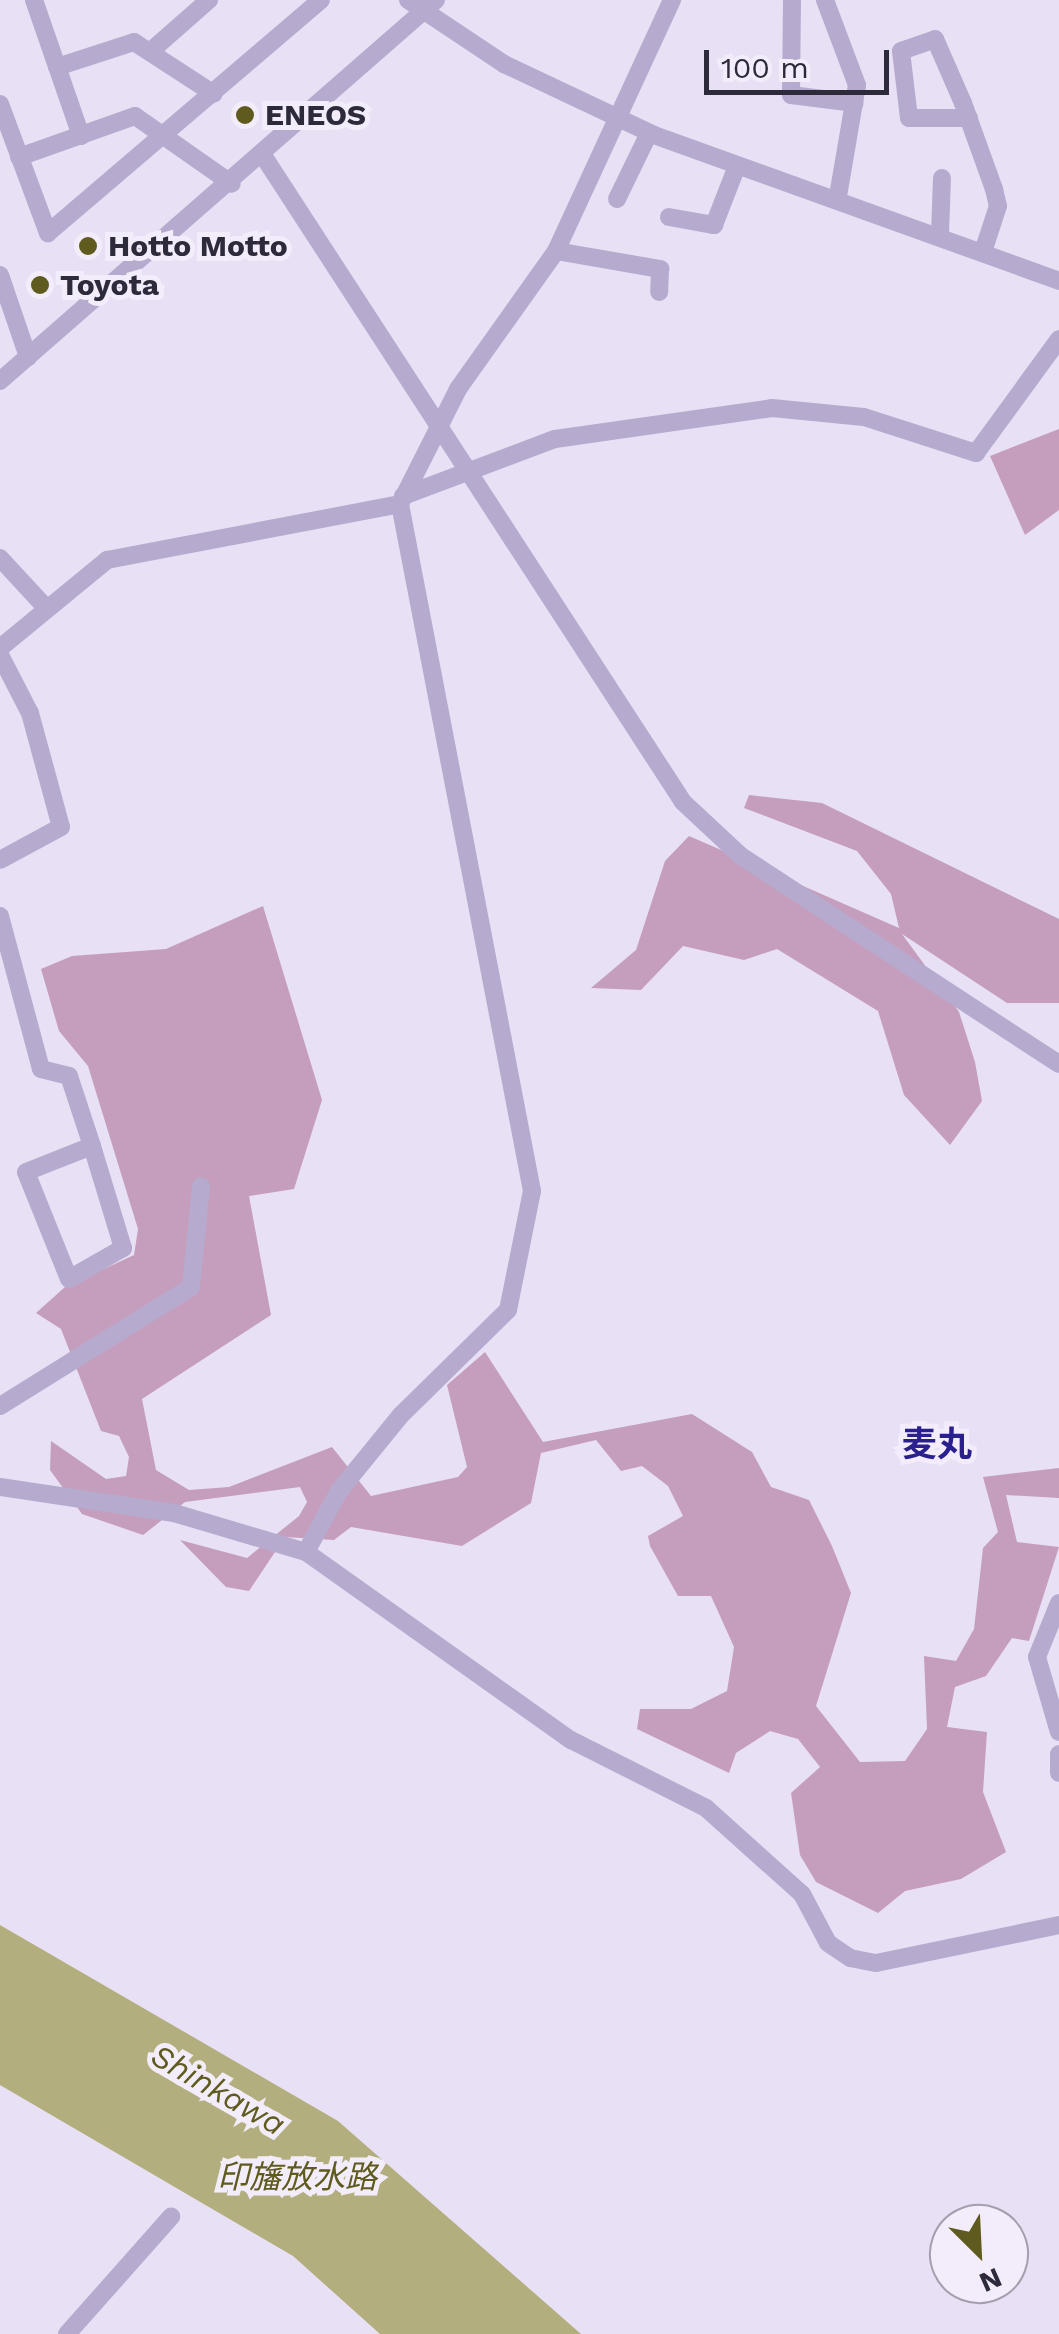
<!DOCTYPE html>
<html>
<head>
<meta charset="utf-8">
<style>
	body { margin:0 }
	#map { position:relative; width:1059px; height:2334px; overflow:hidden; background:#e8e0f4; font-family:"Work Sans","Noto Sans JP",sans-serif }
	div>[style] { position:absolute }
	.green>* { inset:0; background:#c59ebd }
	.water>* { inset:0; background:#b3ae7d }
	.minor>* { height:18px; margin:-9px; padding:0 9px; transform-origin:9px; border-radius:9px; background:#b6abce }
	.dots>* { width:28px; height:28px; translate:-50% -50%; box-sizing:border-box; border:5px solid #f3edfb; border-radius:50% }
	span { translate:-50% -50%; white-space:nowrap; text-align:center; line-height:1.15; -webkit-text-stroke:10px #f3edfb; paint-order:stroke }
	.poi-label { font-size:30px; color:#2d2a3b; font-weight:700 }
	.left { translate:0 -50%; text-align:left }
	.water-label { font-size:32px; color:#5f5a1d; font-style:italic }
	.quarter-label { font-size:35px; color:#2a1f8e; font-weight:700 }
	.north { position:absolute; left:929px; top:2204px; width:100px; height:100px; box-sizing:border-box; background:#f3edfb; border:2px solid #a49fae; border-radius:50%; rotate:156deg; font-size:28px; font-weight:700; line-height:40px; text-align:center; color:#2d2a3b }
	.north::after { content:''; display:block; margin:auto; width:35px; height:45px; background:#5f5a1d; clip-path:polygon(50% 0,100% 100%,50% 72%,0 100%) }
	.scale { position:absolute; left:704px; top:50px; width:185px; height:45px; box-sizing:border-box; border:5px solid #2d2a3b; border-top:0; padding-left:12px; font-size:30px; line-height:35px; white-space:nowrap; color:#2d2a3b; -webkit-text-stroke:8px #f3edfb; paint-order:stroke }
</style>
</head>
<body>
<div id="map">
	<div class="green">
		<i style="clip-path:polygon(1059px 429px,1059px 510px,1025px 535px,990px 456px)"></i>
		<i style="clip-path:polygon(749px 795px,822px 803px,1059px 919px,1059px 1003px,1007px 1003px,902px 934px,959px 1012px,975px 1062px,982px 1101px,950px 1145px,904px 1095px,878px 1011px,777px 949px,744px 960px,683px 946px,641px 990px,591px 988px,636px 950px,665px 861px,689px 836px,899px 928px,891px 894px,857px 851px,744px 808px)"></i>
		<i style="clip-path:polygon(263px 906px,322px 1100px,294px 1189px,249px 1196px,271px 1315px,142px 1399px,156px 1470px,189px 1490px,229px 1487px,332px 1447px,371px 1496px,458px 1477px,467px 1467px,447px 1385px,485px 1352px,543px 1442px,692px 1414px,752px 1452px,771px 1487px,809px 1500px,832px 1546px,851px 1593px,816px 1706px,860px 1762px,905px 1761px,927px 1729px,924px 1656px,956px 1661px,974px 1629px,983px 1548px,998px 1532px,983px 1477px,1059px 1468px,1059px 1498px,1006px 1495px,1017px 1542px,1059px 1547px,1029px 1641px,1012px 1638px,986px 1676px,955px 1687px,947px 1727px,987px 1732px,983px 1792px,1006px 1852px,961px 1879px,905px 1891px,878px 1913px,816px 1882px,800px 1855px,791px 1793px,820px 1767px,798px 1739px,770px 1731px,736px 1753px,729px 1773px,637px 1729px,640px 1709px,691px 1709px,727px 1691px,734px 1647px,711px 1596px,678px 1596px,650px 1546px,648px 1536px,683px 1516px,668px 1486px,642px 1466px,621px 1471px,596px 1440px,541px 1453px,531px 1503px,462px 1546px,351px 1527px,334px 1540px,285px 1537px,249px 1591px,226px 1587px,180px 1540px,247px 1558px,299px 1516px,307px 1502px,300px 1487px,185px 1502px,143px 1535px,82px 1514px,50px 1470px,51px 1441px,106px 1479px,126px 1476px,129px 1457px,119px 1436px,101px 1431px,61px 1329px,36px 1313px,65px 1287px,134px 1255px,138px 1229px,88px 1066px,59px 1031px,41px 969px,72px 956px,166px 949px)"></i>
	</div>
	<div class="water">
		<i style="clip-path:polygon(0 1925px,338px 2121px,581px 2334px,380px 2334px,293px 2256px,0 2085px)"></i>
	</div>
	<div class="minor">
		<i style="left:34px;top:0;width:144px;rotate:70.9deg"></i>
		<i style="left:408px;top:0;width:115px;rotate:33.7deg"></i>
		<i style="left:504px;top:64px;width:166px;rotate:25.3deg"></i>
		<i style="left:654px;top:135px;width:431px;rotate:19.8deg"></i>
		<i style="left:792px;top:0;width:95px;rotate:90.6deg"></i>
		<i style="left:791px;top:95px;width:64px;rotate:7.2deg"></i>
		<i style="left:825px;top:0;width:91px;rotate:69.4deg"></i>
		<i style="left:857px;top:85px;width:113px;rotate:99.7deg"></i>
		<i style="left:152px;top:50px;width:76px;rotate:-41.3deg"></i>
		<i style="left:57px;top:67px;width:81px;rotate:-18deg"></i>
		<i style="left:134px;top:42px;width:95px;rotate:33deg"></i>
		<i style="left:0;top:104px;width:138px;rotate:69.6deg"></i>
		<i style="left:48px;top:233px;width:359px;rotate:-40.5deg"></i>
		<i style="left:969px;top:118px;width:60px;rotate:180deg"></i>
		<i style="left:909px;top:118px;width:67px;rotate:-96.8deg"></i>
		<i style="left:901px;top:51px;width:36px;rotate:-19deg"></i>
		<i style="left:935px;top:39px;width:70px;rotate:66.4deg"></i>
		<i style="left:963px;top:103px;width:91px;rotate:70.2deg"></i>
		<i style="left:994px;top:189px;width:17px;rotate:77deg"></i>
		<i style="left:998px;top:206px;width:48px;rotate:108.1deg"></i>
		<i style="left:19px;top:157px;width:123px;rotate:-19.5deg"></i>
		<i style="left:135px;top:116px;width:118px;rotate:35deg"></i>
		<i style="left:264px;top:157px;width:769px;rotate:56.99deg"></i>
		<i style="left:683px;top:802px;width:79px;rotate:43deg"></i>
		<i style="left:741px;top:856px;width:380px;rotate:33.2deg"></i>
		<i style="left:617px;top:199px;width:73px;rotate:-64.1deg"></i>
		<i style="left:669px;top:217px;width:46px;rotate:10.1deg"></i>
		<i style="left:714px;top:225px;width:63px;rotate:-68.7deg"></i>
		<i style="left:940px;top:234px;width:56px;rotate:-88deg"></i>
		<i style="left:556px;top:251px;width:106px;rotate:9.8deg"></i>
		<i style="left:660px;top:269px;width:23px;rotate:92deg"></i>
		<i style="left:0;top:275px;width:87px;rotate:71.1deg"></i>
		<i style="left:0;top:381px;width:579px;rotate:-41.15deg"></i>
		<i style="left:403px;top:496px;width:162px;rotate:-20.6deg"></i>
		<i style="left:555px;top:439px;width:219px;rotate:-8.1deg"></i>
		<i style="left:772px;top:408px;width:92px;rotate:5.6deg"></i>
		<i style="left:864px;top:417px;width:118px;rotate:17.8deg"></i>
		<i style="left:976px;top:453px;width:141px;rotate:-53.9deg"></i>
		<i style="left:0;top:558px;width:69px;rotate:47.3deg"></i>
		<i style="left:0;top:648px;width:139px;rotate:-39.4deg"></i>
		<i style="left:107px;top:560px;width:298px;rotate:-10.8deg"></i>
		<i style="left:0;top:655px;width:65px;rotate:62.7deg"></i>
		<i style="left:30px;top:713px;width:118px;rotate:74.8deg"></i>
		<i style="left:61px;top:827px;width:69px;rotate:151.6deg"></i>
		<i style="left:0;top:916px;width:158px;rotate:75deg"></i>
		<i style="left:41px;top:1069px;width:29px;rotate:14deg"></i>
		<i style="left:69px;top:1076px;width:74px;rotate:71.8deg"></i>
		<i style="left:92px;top:1146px;width:107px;rotate:73.1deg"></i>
		<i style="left:123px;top:1248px;width:62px;rotate:150.1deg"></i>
		<i style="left:69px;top:1279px;width:115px;rotate:-111.9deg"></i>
		<i style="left:26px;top:1172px;width:71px;rotate:-21.5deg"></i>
		<i style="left:0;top:1406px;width:225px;rotate:-31.9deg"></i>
		<i style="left:191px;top:1287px;width:101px;rotate:-84.3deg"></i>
		<i style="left:0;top:1487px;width:176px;rotate:8.5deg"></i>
		<i style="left:174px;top:1513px;width:138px;rotate:16.5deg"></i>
		<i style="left:306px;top:1552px;width:325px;rotate:35.4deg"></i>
		<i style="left:571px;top:1740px;width:151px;rotate:26.7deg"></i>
		<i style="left:706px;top:1808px;width:129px;rotate:41.9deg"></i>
		<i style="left:802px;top:1894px;width:55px;rotate:62deg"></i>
		<i style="left:828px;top:1943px;width:27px;rotate:34deg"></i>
		<i style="left:850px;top:1958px;width:26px;rotate:11deg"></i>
		<i style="left:876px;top:1963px;width:187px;rotate:-11.7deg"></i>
		<i style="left:306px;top:1552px;width:69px;rotate:-61.6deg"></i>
		<i style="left:339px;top:1491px;width:98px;rotate:-50.8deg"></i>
		<i style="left:401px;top:1415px;width:150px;rotate:-44.5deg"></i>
		<i style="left:508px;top:1310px;width:121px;rotate:-78.6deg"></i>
		<i style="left:532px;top:1191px;width:700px;rotate:-100.88deg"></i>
		<i style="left:400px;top:504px;width:129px;rotate:-63.2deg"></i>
		<i style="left:458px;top:389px;width:169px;rotate:-54.6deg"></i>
		<i style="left:556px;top:251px;width:277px;rotate:-65.2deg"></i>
		<i style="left:1059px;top:1603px;width:58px;rotate:112.2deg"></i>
		<i style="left:1037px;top:1657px;width:78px;rotate:73.7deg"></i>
		<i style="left:1059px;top:1754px;width:19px;rotate:90deg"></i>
		<i style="left:67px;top:2334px;width:157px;rotate:-48.4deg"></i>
	</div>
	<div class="dots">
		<i style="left:245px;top:115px;background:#5f5a1d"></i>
		<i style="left:88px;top:246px;background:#5f5a1d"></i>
		<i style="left:40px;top:285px;background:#5f5a1d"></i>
	</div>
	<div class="poi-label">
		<span class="left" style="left:265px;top:115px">ENEOS</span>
		<span class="left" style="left:108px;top:246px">Hotto Motto</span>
		<span class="left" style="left:60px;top:285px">Toyota</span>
	</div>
	<div class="water-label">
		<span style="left:218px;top:2090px;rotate:30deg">Shinkawa</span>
		<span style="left:297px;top:2177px">印旛放水路</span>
	</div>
	<div class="quarter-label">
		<span style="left:937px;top:1444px">麦丸</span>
	</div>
	<div class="north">N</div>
	<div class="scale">100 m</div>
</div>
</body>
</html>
